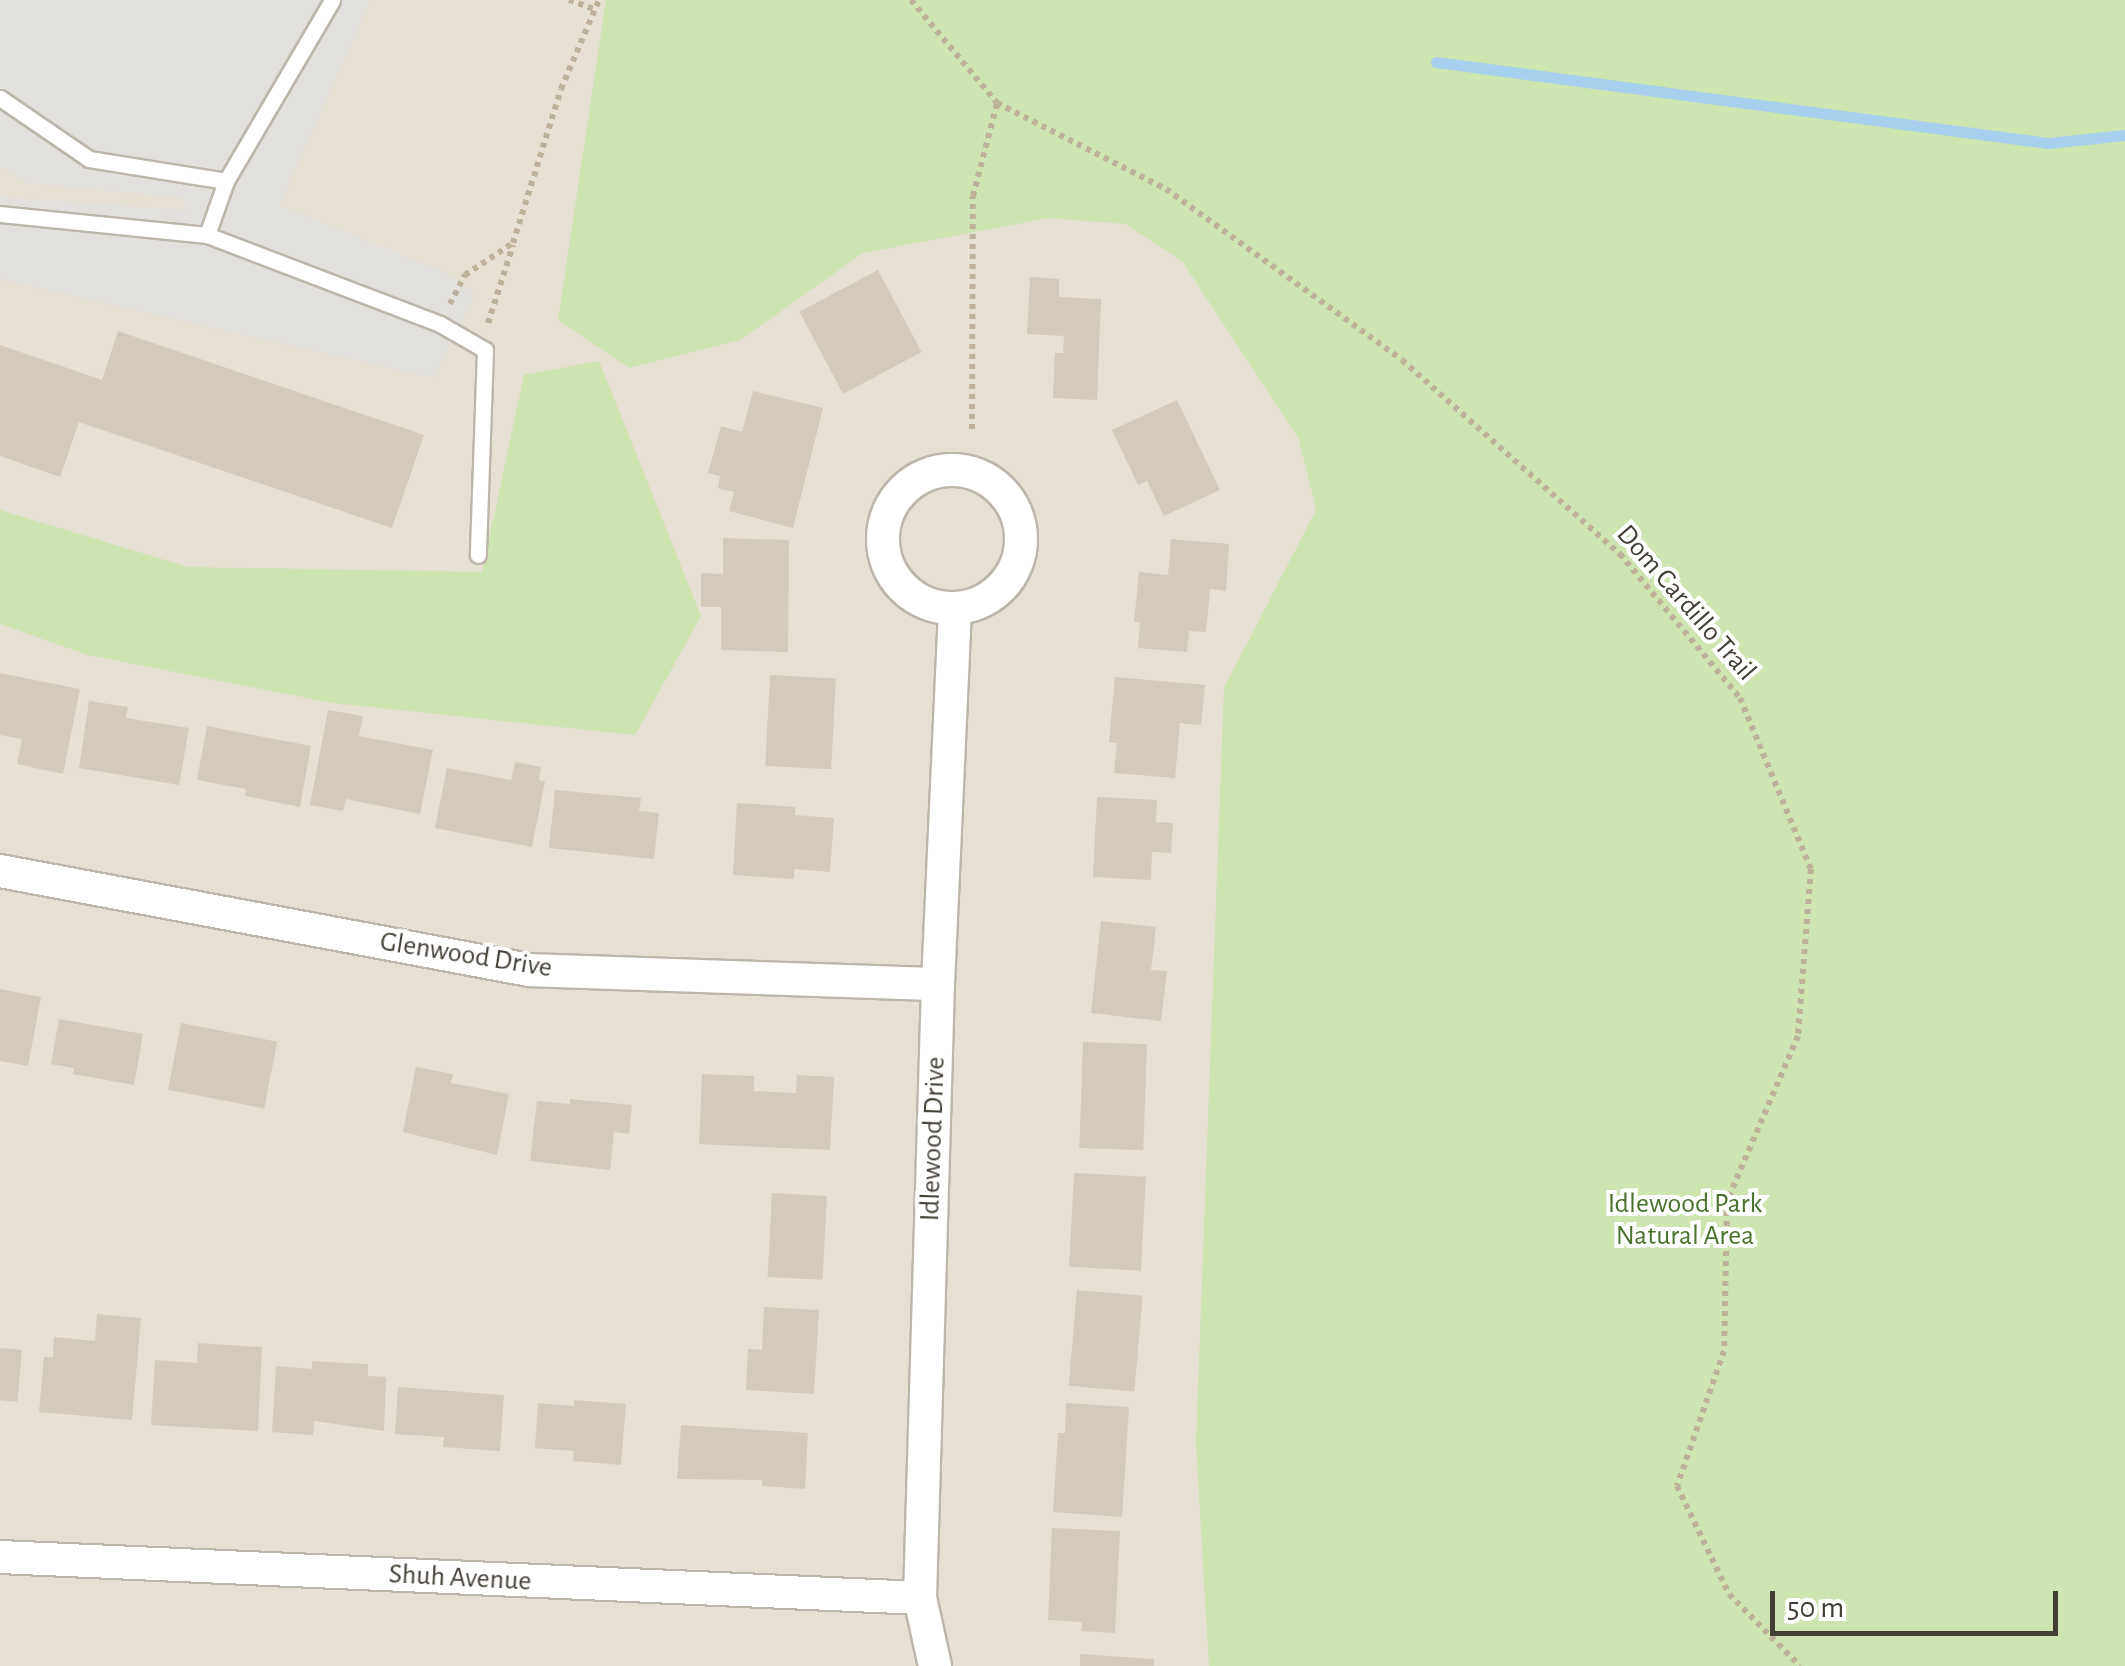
<!DOCTYPE html>
<html>
<head>
<meta charset="utf-8">
<style>
	body { margin:0 }
	#map { position:relative; width:2125px; height:1666px; overflow:hidden; background:#f2eee6; font-family:"Alegreya Sans",sans-serif }
	div>[style] { position:absolute }
	.residential>* { inset:0; background:#e6e0d5 }
	.green>* { inset:0; background:#cee4b1 }
	.parking>* { inset:0; background:#e3e1de }
	.stream>* { height:11px; margin:-5.5px; padding:0 5.5px; transform-origin:5.5px; border-radius:5.5px; background:#a6d0eb }
	.building>* { inset:0; background:#d3cabd; transform-origin:0 0 }
	.path>* { height:6px; margin-top:-3px; transform-origin:0; background:repeating-linear-gradient(90deg,#beb19c 0 5px,transparent 0 10px) }
	.roads { filter:drop-shadow(2px 0 #bdb6aa) drop-shadow(-2px 0 #bdb6aa) drop-shadow(0 2px #bdb6aa) drop-shadow(0 -2px #bdb6aa) }
	.lane>* { height:15px; margin:-7.5px; padding:0 7.5px; transform-origin:7.5px; border-radius:7.5px; background:#fff }
	.street>* { height:32px; margin:-16px; padding:0 16px; transform-origin:16px; border-radius:16px; background:#fff }
	.street>.ring { margin:-16px; padding:0; box-sizing:content-box; background:none; border:32px solid #fff; border-radius:50% }
	span { translate:-50% -50%; white-space:nowrap; text-align:center; line-height:1.15; -webkit-text-stroke:8px #fff; paint-order:stroke }
	.street-label { font-size:28px; color:#443f36 }
	.park-label { font-size:28px; color:#49722d }
	.scale { position:absolute; left:1770px; top:1591px; width:288px; height:45px; box-sizing:border-box; border:5px solid #443f36; border-top:0; padding-left:12px; font-size:30px; line-height:35px; white-space:nowrap; color:#443f36; -webkit-text-stroke:8px #fff; paint-order:stroke }
</style>
</head>
<body>
<div id="map">
	<div class="residential">
		<i style="clip-path:polygon(0 0,664px 0,867px 203px,1159px 226px,1298px 438px,1328px 558px,1219px 1666px,0 1666px)"></i>
	</div>
	<div class="green">
		<i style="clip-path:polygon(606px 0,2125px 0,2125px 1666px,1209px 1666px,1196px 1443px,1224px 688px,1316px 510px,1298px 438px,1182px 261px,1125px 224px,1049px 218px,863px 253px,740px 340px,629px 368px,558px 320px)"></i>
		<i style="clip-path:polygon(599px 361px,701px 616px,635px 735px,333px 703px,88px 655px,0 624px,0 510px,188px 567px,482px 572px,524px 375px)"></i>
	</div>
	<div class="parking">
		<i style="clip-path:polygon(0 0,371px 0,279px 205px,444px 272px,476px 294px,434px 378px,0 279px,0 197px,186px 210px,182px 198px,28px 183px,0 167px)"></i>
	</div>
	<div class="stream">
		<i style="left:1436px;top:62px;width:617px;rotate:7.54deg"></i>
		<i style="left:2048px;top:143px;width:77px;rotate:-5.9deg"></i>
	</div>
	<div class="building">
		<i style="left:878px;top:270px;width:93px;height:89px;rotate:62deg"></i>
		<i style="clip-path:polygon(1030px 277px,1059px 279px,1059px 297px,1101px 299px,1097px 400px,1053px 398px,1055px 353px,1063px 353px,1064px 336px,1027px 334px)"></i>
		<i style="clip-path:polygon(118px 331px,424px 435px,392px 528px,79px 422px,60px 477px,0 456px,0 345px,102px 380px)"></i>
		<i style="clip-path:polygon(753px 391px,823px 408px,793px 528px,729px 511px,734px 492px,718px 488px,720px 476px,708px 473px,721px 426px,742px 432px)"></i>
		<i style="clip-path:polygon(1177px 400px,1220px 490px,1164px 516px,1147px 481px,1138px 485px,1112px 430px)"></i>
		<i style="clip-path:polygon(723px 538px,789px 540px,788px 652px,721px 650px,721px 607px,701px 607px,701px 573px,723px 574px)"></i>
		<i style="clip-path:polygon(1171px 539px,1229px 544px,1226px 591px,1210px 589px,1206px 632px,1189px 631px,1187px 652px,1138px 648px,1140px 622px,1134px 622px,1139px 572px,1168px 575px)"></i>
		<i style="clip-path:polygon(0 673px,80px 689px,63px 774px,17px 764px,22px 739px,0 735px)"></i>
		<i style="left:770px;top:675px;width:66px;height:91px;rotate:3deg"></i>
		<i style="clip-path:polygon(1115px 677px,1205px 685px,1201px 725px,1180px 723px,1175px 778px,1114px 773px,1117px 743px,1109px 742px)"></i>
		<i style="clip-path:polygon(89px 701px,128px 707px,126px 718px,189px 728px,179px 785px,79px 768px)"></i>
		<i style="clip-path:polygon(328px 710px,363px 716px,359px 736px,433px 750px,420px 814px,346px 799px,343px 811px,310px 805px)"></i>
		<i style="clip-path:polygon(207px 726px,311px 746px,300px 807px,245px 796px,246px 789px,197px 780px)"></i>
		<i style="clip-path:polygon(515px 762px,541px 767px,539px 780px,545px 782px,532px 847px,435px 828px,447px 768px,511px 780px)"></i>
		<i style="clip-path:polygon(555px 790px,641px 798px,639px 811px,659px 813px,654px 859px,549px 848px)"></i>
		<i style="clip-path:polygon(1097px 797px,1157px 800px,1156px 822px,1173px 823px,1171px 853px,1152px 852px,1151px 880px,1093px 877px)"></i>
		<i style="clip-path:polygon(737px 803px,795px 807px,795px 815px,834px 818px,830px 872px,794px 869px,794px 879px,733px 875px)"></i>
		<i style="clip-path:polygon(1101px 921px,1156px 927px,1151px 970px,1167px 971px,1161px 1021px,1091px 1013px)"></i>
		<i style="clip-path:polygon(0 989px,41px 997px,28px 1066px,0 1061px)"></i>
		<i style="clip-path:polygon(59px 1019px,143px 1034px,134px 1085px,73px 1074px,74px 1068px,51px 1064px)"></i>
		<i style="left:181px;top:1023px;width:98px;height:68px;rotate:11deg"></i>
		<i style="left:1083px;top:1042px;width:64px;height:106px;rotate:2deg"></i>
		<i style="clip-path:polygon(416px 1067px,453px 1074px,451px 1083px,509px 1094px,497px 1155px,403px 1132px)"></i>
		<i style="clip-path:polygon(702px 1074px,754px 1076px,754px 1091px,796px 1093px,797px 1075px,834px 1077px,830px 1150px,699px 1144px)"></i>
		<i style="clip-path:polygon(570px 1099px,632px 1105px,629px 1134px,614px 1132px,610px 1170px,530px 1161px,537px 1101px,570px 1104px)"></i>
		<i style="left:1074px;top:1173px;width:72px;height:94px;rotate:3deg"></i>
		<i style="left:772px;top:1193px;width:55px;height:84px;rotate:3deg"></i>
		<i style="left:1077px;top:1290px;width:66px;height:96px;rotate:5deg"></i>
		<i style="clip-path:polygon(764px 1307px,819px 1310px,814px 1394px,746px 1390px,748px 1349px,762px 1350px)"></i>
		<i style="clip-path:polygon(97px 1314px,141px 1318px,132px 1420px,39px 1412px,44px 1357px,53px 1357px,54px 1337px,95px 1341px)"></i>
		<i style="clip-path:polygon(198px 1343px,262px 1347px,258px 1431px,151px 1425px,155px 1360px,197px 1363px)"></i>
		<i style="left:0;top:1348px;width:22px;height:52px;rotate:5deg"></i>
		<i style="clip-path:polygon(312px 1361px,368px 1364px,368px 1376px,386px 1377px,384px 1431px,314px 1421px,313px 1435px,272px 1432px,276px 1366px,312px 1369px)"></i>
		<i style="clip-path:polygon(398px 1387px,504px 1395px,500px 1451px,443px 1447px,444px 1437px,395px 1434px)"></i>
		<i style="clip-path:polygon(574px 1400px,626px 1404px,621px 1465px,573px 1461px,574px 1451px,535px 1448px,538px 1403px,574px 1406px)"></i>
		<i style="clip-path:polygon(1066px 1403px,1129px 1407px,1122px 1517px,1053px 1512px,1058px 1433px,1065px 1433px)"></i>
		<i style="clip-path:polygon(681px 1425px,808px 1433px,805px 1489px,762px 1486px,762px 1480px,677px 1479px)"></i>
		<i style="clip-path:polygon(1052px 1528px,1120px 1531px,1115px 1633px,1081px 1631px,1082px 1622px,1048px 1620px)"></i>
		<i style="clip-path:polygon(1080px 1654px,1154px 1659px,1154px 1666px,1080px 1666px)"></i>
	</div>
	<div class="path">
		<i style="left:569px;top:0;width:29px;rotate:20deg"></i>
		<i style="left:911px;top:0;width:134px;rotate:50.1deg"></i>
		<i style="left:997px;top:103px;width:190px;rotate:27deg"></i>
		<i style="left:1166px;top:189px;width:291px;rotate:35.9deg"></i>
		<i style="left:1402px;top:360px;width:292px;rotate:41.7deg"></i>
		<i style="left:1620px;top:554px;width:187px;rotate:50.2deg"></i>
		<i style="left:1740px;top:698px;width:185px;rotate:67.5deg"></i>
		<i style="left:1811px;top:869px;width:168px;rotate:94.5deg"></i>
		<i style="left:1798px;top:1036px;width:180px;rotate:113.3deg"></i>
		<i style="left:1727px;top:1201px;width:150px;rotate:91.1deg"></i>
		<i style="left:1724px;top:1351px;width:143px;rotate:109.2deg"></i>
		<i style="left:1677px;top:1486px;width:120px;rotate:64.3deg"></i>
		<i style="left:1729px;top:1594px;width:101px;rotate:45.4deg"></i>
		<i style="left:450px;top:304px;width:33px;rotate:-63deg"></i>
		<i style="left:465px;top:275px;width:58px;rotate:-33.7deg"></i>
		<i style="left:513px;top:243px;width:161px;rotate:-72.7deg"></i>
		<i style="left:561px;top:89px;width:97px;rotate:-66.9deg"></i>
		<i style="left:488px;top:323px;width:82px;rotate:-72.2deg"></i>
		<i style="left:972px;top:429px;width:233px;rotate:-89.8deg"></i>
		<i style="left:973px;top:196px;width:96px;rotate:-75.5deg"></i>
	</div>
	<div class="roads">
		<div class="lane">
			<i style="left:0;top:98px;width:108px;rotate:34.4deg"></i>
			<i style="left:89px;top:159px;width:139px;rotate:9.1deg"></i>
			<i style="left:226px;top:181px;width:210px;rotate:-59.6deg"></i>
			<i style="left:226px;top:181px;width:57px;rotate:109.4deg"></i>
			<i style="left:207px;top:235px;width:249px;rotate:20.9deg"></i>
			<i style="left:440px;top:324px;width:52px;rotate:30deg"></i>
			<i style="left:485px;top:350px;width:205px;rotate:92deg"></i>
			<i style="left:0;top:214px;width:208px;rotate:5.8deg"></i>
		</div>
		<div class="street">
			<i class="ring" style="left:883px;top:470px;width:106px;height:106px"></i>
			<i style="left:0;top:871px;width:538px;rotate:10.6deg"></i>
			<i style="left:529px;top:970px;width:409px;rotate:2deg"></i>
			<i style="left:0;top:1557px;width:921px;rotate:2.55deg"></i>
			<i style="left:935px;top:1666px;width:70px;rotate:-102.4deg"></i>
			<i style="left:920px;top:1598px;width:614px;rotate:-88.32deg"></i>
			<i style="left:938px;top:984px;width:374px;rotate:-87.4deg"></i>
		</div>
	</div>
	<div class="street-label">
		<span style="left:1686px;top:603px;rotate:49deg">Dom Cardillo Trail</span>
		<span style="left:466px;top:955px;rotate:9deg">Glenwood Drive</span>
		<span style="left:933px;top:1139px;rotate:-88deg">Idlewood Drive</span>
		<span style="left:460px;top:1578px;rotate:3deg">Shuh Avenue</span>
	</div>
	<div class="park-label">
		<span style="left:1685px;top:1220px">Idlewood Park<br>Natural Area</span>
	</div>
	<div class="scale">50 m</div>
</div>
</body>
</html>
